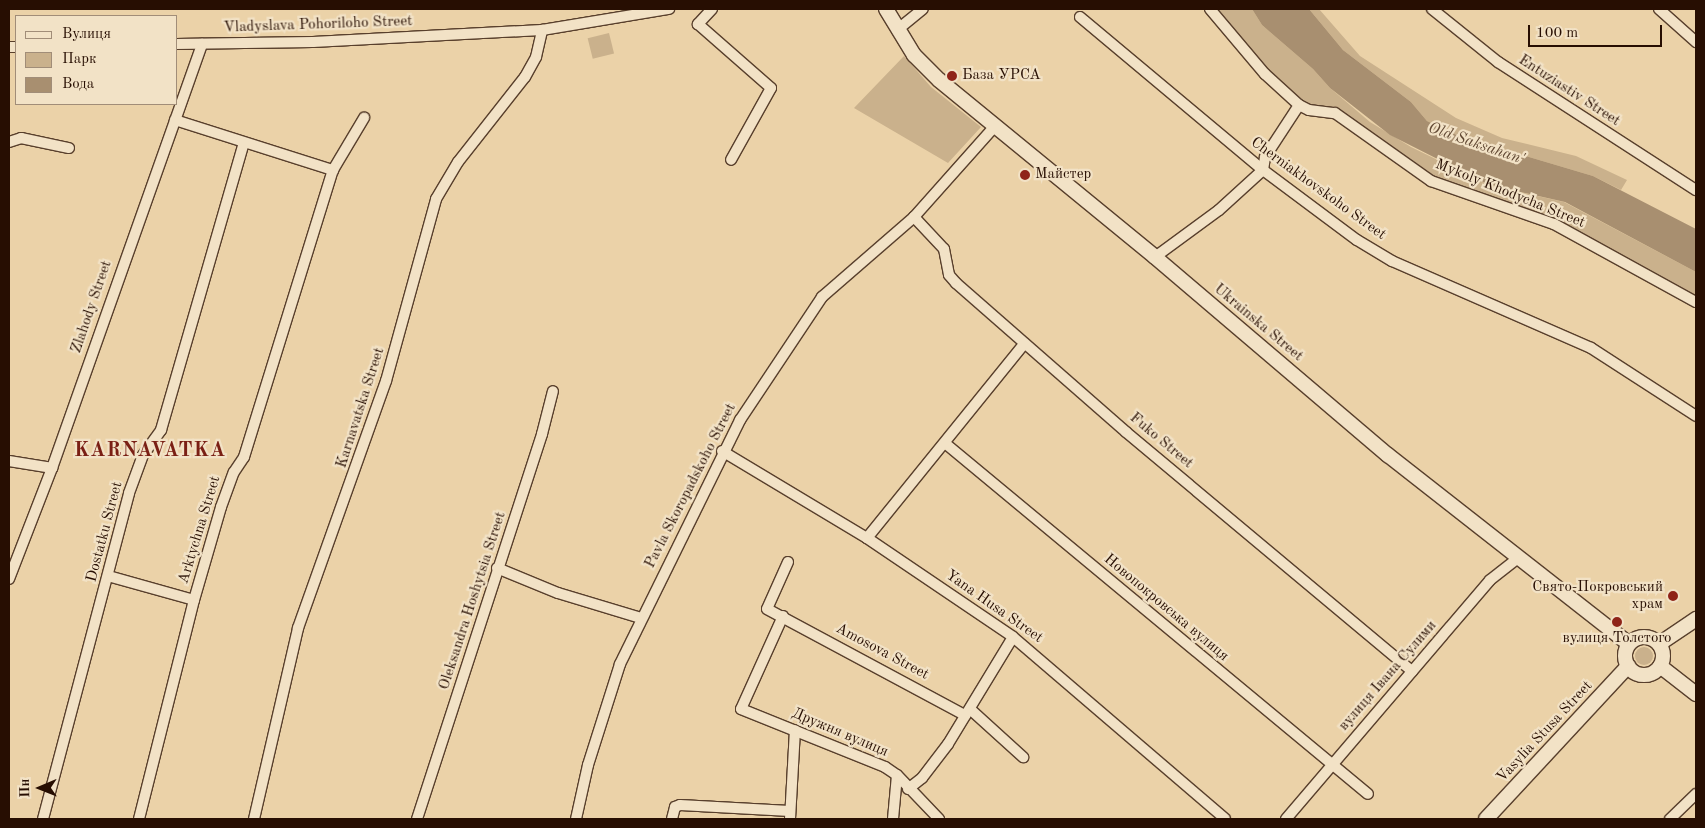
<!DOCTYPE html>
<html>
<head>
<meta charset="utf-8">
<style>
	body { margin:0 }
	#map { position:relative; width:1705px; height:828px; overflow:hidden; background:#ebd2a8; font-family:"Old Standard TT",serif }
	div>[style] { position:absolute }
	.green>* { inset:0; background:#cab18c; transform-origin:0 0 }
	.round { border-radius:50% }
	.water>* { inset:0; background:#a88f70 }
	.roads { filter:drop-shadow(1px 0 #583f2c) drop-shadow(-1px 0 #583f2c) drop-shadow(0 1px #583f2c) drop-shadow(0 -1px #583f2c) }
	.street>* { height:10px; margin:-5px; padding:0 5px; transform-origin:5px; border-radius:5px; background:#f2e2c6 }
	.secondary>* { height:14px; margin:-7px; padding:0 7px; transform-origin:7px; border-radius:7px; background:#f2e2c6 }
	.secondary>.ring { margin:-7px; padding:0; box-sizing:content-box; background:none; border:14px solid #f2e2c6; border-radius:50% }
	.dots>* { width:14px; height:14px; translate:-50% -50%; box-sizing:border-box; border:2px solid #f2e2c6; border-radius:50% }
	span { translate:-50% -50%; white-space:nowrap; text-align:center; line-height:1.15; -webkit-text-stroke:4.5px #f2e2c6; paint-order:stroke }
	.street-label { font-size:15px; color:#270e02 }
	.poi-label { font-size:15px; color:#270e02 }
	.left { translate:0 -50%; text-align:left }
	.right { translate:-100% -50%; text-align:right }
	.water-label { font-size:16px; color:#614833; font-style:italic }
	.district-label { font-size:20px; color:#7a1f14; font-weight:700; letter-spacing:1px }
	.frame { position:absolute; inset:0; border:10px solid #270e02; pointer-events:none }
	.legend { position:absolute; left:15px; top:15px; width:162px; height:90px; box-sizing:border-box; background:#f2e2c6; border:1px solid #a18d78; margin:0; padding:6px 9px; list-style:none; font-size:15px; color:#270e02 }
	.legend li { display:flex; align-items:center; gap:10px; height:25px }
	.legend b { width:25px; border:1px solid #a18d78 }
	.north { position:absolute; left:15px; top:763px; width:50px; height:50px; -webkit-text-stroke:4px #f2e2c6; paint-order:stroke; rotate:269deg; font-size:14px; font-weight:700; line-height:20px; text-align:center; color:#270e02 }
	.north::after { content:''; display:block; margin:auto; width:18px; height:22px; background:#270e02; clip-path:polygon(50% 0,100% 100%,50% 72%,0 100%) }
	.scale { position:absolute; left:1528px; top:25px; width:134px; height:22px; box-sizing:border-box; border:2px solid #270e02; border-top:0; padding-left:6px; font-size:15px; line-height:18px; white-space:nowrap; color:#270e02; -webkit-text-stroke:4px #f2e2c6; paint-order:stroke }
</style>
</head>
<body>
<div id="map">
	<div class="green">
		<i style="clip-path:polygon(1210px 9px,1252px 9px,1262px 25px,1313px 69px,1330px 88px,1370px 122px,1411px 147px,1489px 185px,1564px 202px,1696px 272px,1696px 302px,1554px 224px,1431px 181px,1335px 113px,1299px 105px)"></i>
		<i style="clip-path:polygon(1309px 9px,1319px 9px,1360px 56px,1456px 118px,1502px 138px,1576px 156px,1627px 180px,1621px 190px,1593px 176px,1461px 137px,1427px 121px,1411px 102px,1343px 50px)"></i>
		<i style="left:609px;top:33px;width:21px;height:22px;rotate:76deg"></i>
		<i style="clip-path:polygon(904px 56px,931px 87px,981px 127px,948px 163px,854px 108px)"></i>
		<i class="round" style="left:1635px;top:647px;width:18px;height:18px"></i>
	</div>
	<div class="water">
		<i style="clip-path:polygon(1252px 9px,1309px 9px,1343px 50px,1411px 102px,1427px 121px,1461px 137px,1593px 176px,1696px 229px,1696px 272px,1565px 202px,1489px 185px,1390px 135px,1330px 88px,1313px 69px,1262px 25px)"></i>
	</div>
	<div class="roads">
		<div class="street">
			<i style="left:712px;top:9px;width:21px;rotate:133deg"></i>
			<i style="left:698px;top:24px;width:97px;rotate:41.2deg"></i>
			<i style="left:771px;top:88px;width:82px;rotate:119.1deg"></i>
			<i style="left:1210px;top:9px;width:85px;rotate:49.8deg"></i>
			<i style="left:1265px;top:74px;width:46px;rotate:42.4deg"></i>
			<i style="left:1299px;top:105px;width:11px;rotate:27deg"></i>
			<i style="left:1309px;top:110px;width:26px;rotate:7deg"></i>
			<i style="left:1335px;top:113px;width:118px;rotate:35.3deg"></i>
			<i style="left:1431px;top:181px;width:130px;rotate:19.3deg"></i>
			<i style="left:1554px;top:224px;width:162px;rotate:28.8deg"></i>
			<i style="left:1432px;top:9px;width:85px;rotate:38.8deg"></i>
			<i style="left:1498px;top:62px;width:236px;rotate:32.9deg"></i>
			<i style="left:1659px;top:9px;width:50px;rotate:41.7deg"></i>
			<i style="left:1080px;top:17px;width:239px;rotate:39.9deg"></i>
			<i style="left:1263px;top:170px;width:117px;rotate:36.7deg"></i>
			<i style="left:1357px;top:240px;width:41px;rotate:31deg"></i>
			<i style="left:1392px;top:261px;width:217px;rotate:23.6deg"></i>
			<i style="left:1591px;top:348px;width:125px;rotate:32.9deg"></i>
			<i style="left:897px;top:30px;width:33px;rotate:-39deg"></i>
			<i style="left:176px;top:44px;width:137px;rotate:-0.8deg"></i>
			<i style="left:313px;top:42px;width:229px;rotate:-3deg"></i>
			<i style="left:542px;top:30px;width:129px;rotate:-9.4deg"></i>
			<i style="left:9px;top:47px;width:7px"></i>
			<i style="left:175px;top:120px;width:166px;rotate:17.6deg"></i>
			<i style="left:9px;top:142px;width:13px;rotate:-18deg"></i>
			<i style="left:21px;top:138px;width:49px;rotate:11.8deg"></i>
			<i style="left:914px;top:217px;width:44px;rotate:46.8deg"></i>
			<i style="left:944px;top:249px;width:26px;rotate:79deg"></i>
			<i style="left:949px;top:275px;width:11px;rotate:49deg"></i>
			<i style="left:956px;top:283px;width:226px;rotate:41.2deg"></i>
			<i style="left:1126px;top:432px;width:373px;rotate:39.9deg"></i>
			<i style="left:1155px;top:257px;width:79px;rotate:-36.3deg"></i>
			<i style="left:1219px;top:210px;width:59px;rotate:-42.3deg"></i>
			<i style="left:1263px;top:170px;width:13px;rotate:-81deg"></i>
			<i style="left:1265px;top:157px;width:62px;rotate:-56.8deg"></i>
			<i style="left:946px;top:444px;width:548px;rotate:39.67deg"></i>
			<i style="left:722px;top:451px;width:169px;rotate:31deg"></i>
			<i style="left:867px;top:538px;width:176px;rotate:34.1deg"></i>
			<i style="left:1013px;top:637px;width:279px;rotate:40.6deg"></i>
			<i style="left:9px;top:461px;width:44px;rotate:9.2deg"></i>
			<i style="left:867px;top:538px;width:250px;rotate:-51deg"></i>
			<i style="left:788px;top:562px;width:51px;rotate:114.1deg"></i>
			<i style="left:767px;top:609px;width:225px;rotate:28.2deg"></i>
			<i style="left:497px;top:568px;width:66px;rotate:22.3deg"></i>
			<i style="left:558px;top:593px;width:87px;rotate:16.8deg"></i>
			<i style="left:108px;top:576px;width:89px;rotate:15.6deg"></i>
			<i style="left:9px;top:579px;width:119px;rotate:-68.8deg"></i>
			<i style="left:52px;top:468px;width:450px;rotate:-70.5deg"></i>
			<i style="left:783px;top:616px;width:102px;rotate:114.3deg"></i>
			<i style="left:741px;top:709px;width:155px;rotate:21.9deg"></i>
			<i style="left:885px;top:767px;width:14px;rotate:34deg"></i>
			<i style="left:897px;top:775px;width:61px;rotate:46.3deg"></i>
			<i style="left:970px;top:709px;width:72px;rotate:42.2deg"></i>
			<i style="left:908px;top:789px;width:18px;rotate:-38deg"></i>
			<i style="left:922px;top:778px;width:43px;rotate:-52.6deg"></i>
			<i style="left:948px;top:744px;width:125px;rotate:-58.7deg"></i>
			<i style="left:43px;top:819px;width:337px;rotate:-75.2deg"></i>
			<i style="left:129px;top:493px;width:40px;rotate:-69.8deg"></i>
			<i style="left:143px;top:455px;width:31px;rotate:-54deg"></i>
			<i style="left:161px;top:430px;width:299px;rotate:-73.9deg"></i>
			<i style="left:139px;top:819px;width:226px;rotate:-75.9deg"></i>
			<i style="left:194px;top:600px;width:97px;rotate:-73.8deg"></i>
			<i style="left:221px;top:507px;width:37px;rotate:-70deg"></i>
			<i style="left:234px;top:472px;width:18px;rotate:-56deg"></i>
			<i style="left:244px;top:457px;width:300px;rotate:-72.8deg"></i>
			<i style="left:333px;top:170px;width:61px;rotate:-59.2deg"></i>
			<i style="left:254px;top:819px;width:196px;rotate:-77deg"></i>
			<i style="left:298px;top:628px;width:262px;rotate:-70.4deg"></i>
			<i style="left:386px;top:381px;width:189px;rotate:-74.6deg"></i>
			<i style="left:436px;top:199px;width:43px;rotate:-59.3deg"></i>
			<i style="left:458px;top:162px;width:108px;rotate:-51.8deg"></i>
			<i style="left:525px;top:77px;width:23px;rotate:-61deg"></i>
			<i style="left:536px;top:57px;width:28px;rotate:-77deg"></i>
			<i style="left:417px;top:819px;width:405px;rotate:-72deg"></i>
			<i style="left:542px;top:434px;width:44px;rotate:-75.7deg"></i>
			<i style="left:576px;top:819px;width:55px;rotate:-77.5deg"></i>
			<i style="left:588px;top:765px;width:106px;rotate:-72.4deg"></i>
			<i style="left:620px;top:664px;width:272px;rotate:-63.8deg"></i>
			<i style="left:740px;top:420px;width:148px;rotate:-56.3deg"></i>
			<i style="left:822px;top:297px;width:122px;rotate:-41deg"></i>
			<i style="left:914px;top:217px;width:122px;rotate:-48.3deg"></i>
			<i style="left:672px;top:819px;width:12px;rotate:-76deg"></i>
			<i style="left:675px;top:807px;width:5px;rotate:-22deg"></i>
			<i style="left:680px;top:805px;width:110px;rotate:3.1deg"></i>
			<i style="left:790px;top:819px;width:89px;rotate:-86.8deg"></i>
			<i style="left:893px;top:819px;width:44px;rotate:-84.8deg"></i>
			<i style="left:1286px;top:819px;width:314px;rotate:-49.5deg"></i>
			<i style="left:1490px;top:580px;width:37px;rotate:-38deg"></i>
			<i style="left:1670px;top:819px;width:36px;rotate:-44deg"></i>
		</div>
		<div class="secondary">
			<i style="left:886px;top:9px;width:54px;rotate:58.7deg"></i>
			<i style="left:914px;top:55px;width:35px;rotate:45deg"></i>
			<i style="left:939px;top:80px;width:279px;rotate:39.3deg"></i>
			<i style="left:1155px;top:257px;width:306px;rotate:40.4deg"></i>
			<i style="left:1388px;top:455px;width:306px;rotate:38.1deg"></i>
			<i class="ring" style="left:1625px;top:637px;width:24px;height:24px"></i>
			<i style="left:1659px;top:644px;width:45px;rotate:-34deg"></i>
			<i style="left:1660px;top:666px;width:46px;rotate:37.9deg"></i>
			<i style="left:1486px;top:819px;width:209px;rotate:-47.1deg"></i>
		</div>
	</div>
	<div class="dots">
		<i style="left:952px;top:76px;background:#8f2418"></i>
		<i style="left:1025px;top:175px;background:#8f2418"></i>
		<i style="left:1673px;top:596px;background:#8f2418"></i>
		<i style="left:1617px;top:622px;background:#8f2418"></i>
	</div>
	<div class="street-label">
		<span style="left:318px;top:25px;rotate:-2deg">Vladyslava Pohoriloho Street</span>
		<span style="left:1569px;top:91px;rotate:33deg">Entuziastiv Street</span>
		<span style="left:1318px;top:189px;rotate:36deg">Cherniakhovskoho Street</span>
		<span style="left:1510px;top:194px;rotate:22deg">Mykoly Khodycha Street</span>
		<span style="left:92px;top:307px;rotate:-71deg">Zlahody Street</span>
		<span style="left:1258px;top:323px;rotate:40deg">Ukrainska Street</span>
		<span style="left:361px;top:408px;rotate:-72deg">Karnavatska Street</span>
		<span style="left:1161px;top:441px;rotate:40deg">Fuko Street</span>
		<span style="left:691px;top:486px;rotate:-63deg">Pavla Skoropadskoho Street</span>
		<span style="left:200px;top:530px;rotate:-73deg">Arktychna Street</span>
		<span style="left:105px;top:532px;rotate:-75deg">Dostatku Street</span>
		<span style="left:473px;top:601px;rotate:-72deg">Oleksandra Hoshytsia Street</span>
		<span style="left:994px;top:607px;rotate:35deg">Yana Husa Street</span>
		<span style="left:1166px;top:608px;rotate:40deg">Новопокровська вулиця</span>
		<span style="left:882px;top:652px;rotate:28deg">Amosova Street</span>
		<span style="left:1388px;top:676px;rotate:-49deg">вулиця Івана Сулими</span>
		<span style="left:1545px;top:732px;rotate:-47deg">Vasylia Stusa Street</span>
		<span style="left:840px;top:733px;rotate:23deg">Дружня вулиця</span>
	</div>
	<div class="poi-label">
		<span class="left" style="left:962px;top:76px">База УРСА</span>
		<span class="left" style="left:1035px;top:175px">Майстер</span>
		<span class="right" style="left:1663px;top:596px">Свято-Покровський<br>храм</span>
		<span style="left:1617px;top:639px">вулиця Толстого</span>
	</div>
	<div class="water-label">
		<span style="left:1476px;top:144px;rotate:19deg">Old Saksahan'</span>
	</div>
	<div class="district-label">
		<span style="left:150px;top:451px">KARNAVATKA</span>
	</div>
	<div class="frame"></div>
	<ul class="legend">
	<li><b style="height:6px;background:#f2e2c6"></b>Вулиця</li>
	<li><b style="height:14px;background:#cab18c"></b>Парк</li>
	<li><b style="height:14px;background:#a88f70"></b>Вода</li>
	</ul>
	<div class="north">Пн</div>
	<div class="scale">100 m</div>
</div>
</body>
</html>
